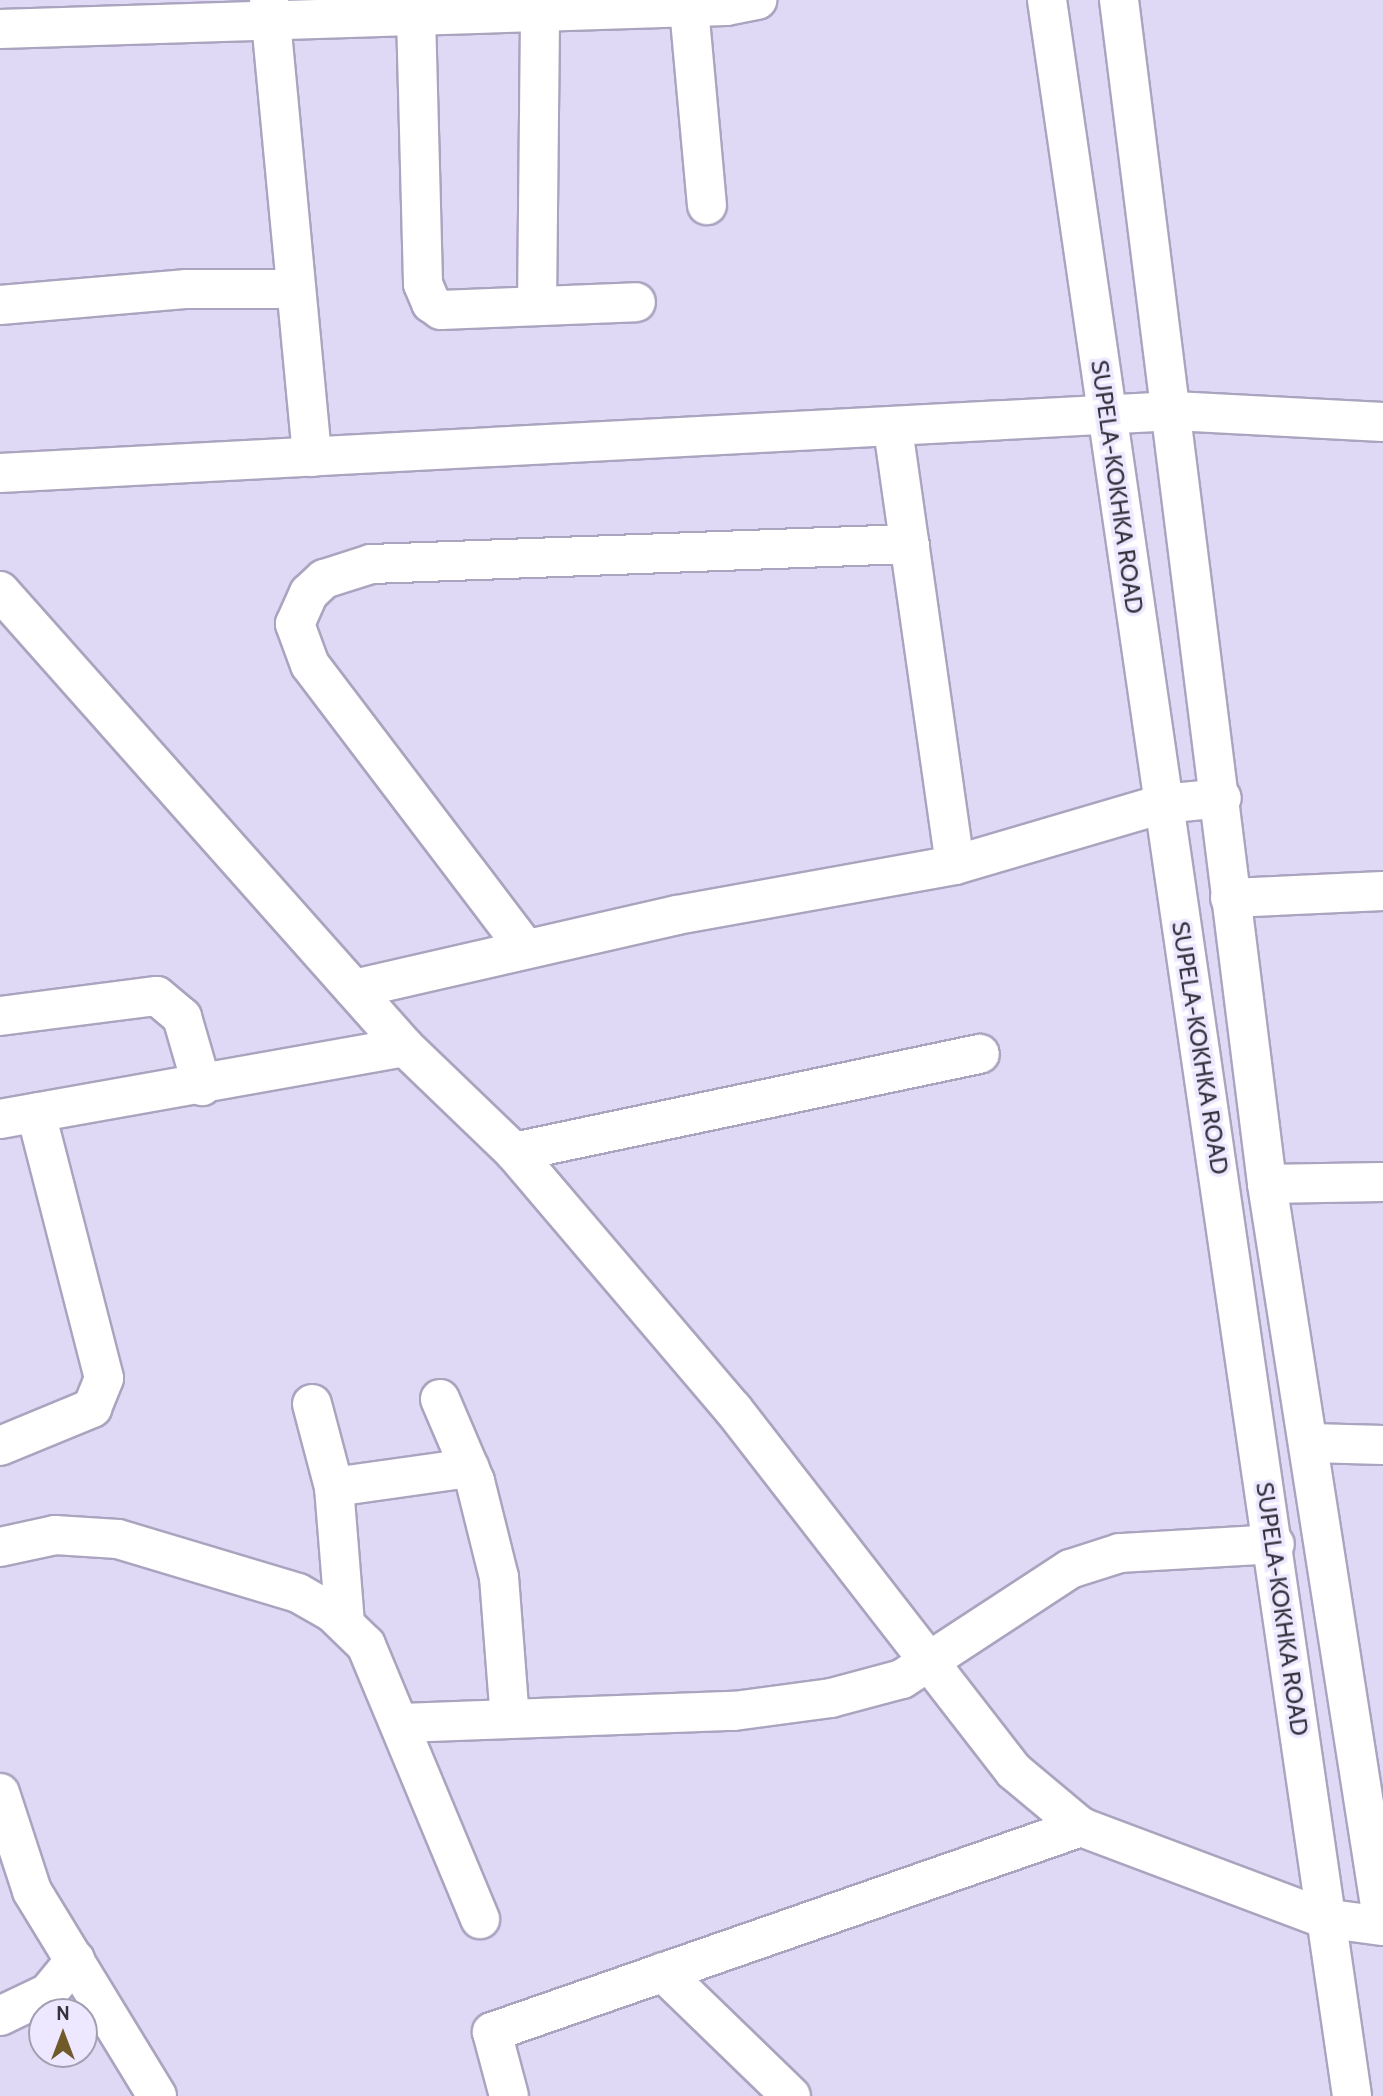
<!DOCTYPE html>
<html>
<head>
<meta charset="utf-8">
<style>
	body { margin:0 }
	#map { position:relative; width:1383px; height:2096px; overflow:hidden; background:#e0d9f6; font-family:Cabin,sans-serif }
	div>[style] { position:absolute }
	.roads { filter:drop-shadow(2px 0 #aba4bf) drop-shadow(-2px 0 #aba4bf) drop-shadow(0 2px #aba4bf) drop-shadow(0 -2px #aba4bf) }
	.minor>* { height:38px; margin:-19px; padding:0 19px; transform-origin:19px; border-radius:19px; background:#fff }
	span { translate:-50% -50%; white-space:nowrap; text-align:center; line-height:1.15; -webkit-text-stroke:7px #ede8ff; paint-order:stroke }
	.street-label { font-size:24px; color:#33313c }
	.north { position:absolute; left:28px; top:1998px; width:70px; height:70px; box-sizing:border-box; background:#ede8ff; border:2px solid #a39fb1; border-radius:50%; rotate:0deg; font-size:19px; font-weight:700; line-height:28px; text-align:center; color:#33313c }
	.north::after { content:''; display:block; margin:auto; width:24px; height:32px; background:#715a2a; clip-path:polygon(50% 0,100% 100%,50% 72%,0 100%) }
</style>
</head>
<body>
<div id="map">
	<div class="roads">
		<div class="minor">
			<i style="left:269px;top:0;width:459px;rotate:84.6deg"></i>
			<i style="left:1047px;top:0;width:2118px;rotate:81.72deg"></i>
			<i style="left:1119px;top:0;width:1193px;rotate:82.87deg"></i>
			<i style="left:1267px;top:1184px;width:750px;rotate:81.1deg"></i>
			<i style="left:689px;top:8px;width:198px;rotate:84.8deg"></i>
			<i style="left:416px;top:15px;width:269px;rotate:88.5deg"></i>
			<i style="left:423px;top:284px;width:21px;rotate:67deg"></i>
			<i style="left:431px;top:303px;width:12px;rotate:35deg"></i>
			<i style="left:441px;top:310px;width:195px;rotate:-2.3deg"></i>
			<i style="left:0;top:29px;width:726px;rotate:-1.81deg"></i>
			<i style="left:726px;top:6px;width:32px;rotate:-11deg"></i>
			<i style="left:0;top:305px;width:188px;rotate:-4.9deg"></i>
			<i style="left:187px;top:289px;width:109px"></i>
			<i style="left:537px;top:306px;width:294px;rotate:-89.4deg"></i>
			<i style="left:893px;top:429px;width:440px;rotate:81.9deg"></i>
			<i style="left:0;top:473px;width:1176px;rotate:-3.02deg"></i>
			<i style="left:1174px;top:411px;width:209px;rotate:3deg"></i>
			<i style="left:0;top:591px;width:610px;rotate:48.39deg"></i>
			<i style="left:405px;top:1047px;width:151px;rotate:43.9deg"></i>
			<i style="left:514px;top:1152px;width:338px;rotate:49.6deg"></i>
			<i style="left:733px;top:1409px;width:458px;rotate:52.2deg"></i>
			<i style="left:1014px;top:1771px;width:87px;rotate:39.9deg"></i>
			<i style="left:1081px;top:1827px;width:259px;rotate:20.6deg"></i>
			<i style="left:1323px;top:1918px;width:61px;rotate:7.6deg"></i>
			<i style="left:1230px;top:898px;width:153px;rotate:-2.6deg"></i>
			<i style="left:525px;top:948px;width:355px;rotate:-127.2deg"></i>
			<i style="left:310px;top:665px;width:44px;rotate:-110.1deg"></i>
			<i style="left:295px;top:624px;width:34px;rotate:-66deg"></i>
			<i style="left:309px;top:593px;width:21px;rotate:-43deg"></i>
			<i style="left:324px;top:579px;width:49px;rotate:-17.7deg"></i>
			<i style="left:371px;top:564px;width:539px;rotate:-2.13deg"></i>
			<i style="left:354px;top:989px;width:331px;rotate:-12.9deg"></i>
			<i style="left:677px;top:915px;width:282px;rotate:-10.2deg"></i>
			<i style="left:955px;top:865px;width:216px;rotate:-16.4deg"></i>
			<i style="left:1162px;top:804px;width:60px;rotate:-5.7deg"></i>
			<i style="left:0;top:1016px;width:158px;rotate:-7.3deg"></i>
			<i style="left:157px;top:996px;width:33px;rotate:40deg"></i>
			<i style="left:182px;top:1017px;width:72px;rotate:73.8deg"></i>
			<i style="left:0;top:1119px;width:411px;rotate:-10.1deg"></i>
			<i style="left:514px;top:1152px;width:476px;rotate:-11.9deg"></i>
			<i style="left:1267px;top:1184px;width:116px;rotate:-1deg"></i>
			<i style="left:440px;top:1399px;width:89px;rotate:66.9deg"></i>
			<i style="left:475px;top:1481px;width:99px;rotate:76deg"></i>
			<i style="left:499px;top:1577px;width:142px;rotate:85.6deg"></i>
			<i style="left:312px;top:1404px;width:86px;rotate:75.2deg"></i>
			<i style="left:334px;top:1487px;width:137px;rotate:85.4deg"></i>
			<i style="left:1311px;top:1443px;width:72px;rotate:1.6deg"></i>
			<i style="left:0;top:1446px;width:100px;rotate:-22.4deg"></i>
			<i style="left:92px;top:1408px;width:32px;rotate:-68deg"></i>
			<i style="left:104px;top:1378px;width:274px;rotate:-104.4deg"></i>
			<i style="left:334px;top:1487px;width:137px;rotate:-8deg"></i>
			<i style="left:0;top:1547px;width:56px;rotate:-12.3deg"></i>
			<i style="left:55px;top:1535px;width:63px;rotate:3.6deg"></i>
			<i style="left:118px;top:1539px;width:188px;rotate:16.7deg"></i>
			<i style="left:298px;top:1593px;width:40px;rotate:29.7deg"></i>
			<i style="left:333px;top:1613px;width:46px;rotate:44.1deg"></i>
			<i style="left:366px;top:1645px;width:297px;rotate:67.4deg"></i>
			<i style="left:402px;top:1723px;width:332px;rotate:-2.1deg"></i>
			<i style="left:734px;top:1711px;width:98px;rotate:-7.6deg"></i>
			<i style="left:831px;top:1698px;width:73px;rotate:-15deg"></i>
			<i style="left:902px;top:1679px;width:201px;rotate:-33.2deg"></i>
			<i style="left:1070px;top:1569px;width:52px;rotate:-17.7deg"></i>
			<i style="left:1120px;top:1553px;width:155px;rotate:-3.3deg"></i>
			<i style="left:0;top:1793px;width:103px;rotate:71.9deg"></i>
			<i style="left:32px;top:1891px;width:240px;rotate:58.6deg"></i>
			<i style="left:663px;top:1972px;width:178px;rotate:44.1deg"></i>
			<i style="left:0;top:2016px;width:53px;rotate:-25.6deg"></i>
			<i style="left:48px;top:1993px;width:43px;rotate:-50.7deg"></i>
			<i style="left:509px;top:2096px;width:66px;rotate:-104.9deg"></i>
			<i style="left:492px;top:2032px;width:624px;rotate:-19.19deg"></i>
		</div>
	</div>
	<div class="street-label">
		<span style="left:1117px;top:487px;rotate:82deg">SUPELA-KOKHKA ROAD</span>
		<span style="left:1200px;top:1048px;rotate:81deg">SUPELA-KOKHKA ROAD</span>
		<span style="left:1282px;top:1609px;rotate:82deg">SUPELA-KOKHKA ROAD</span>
	</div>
	<div class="north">N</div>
</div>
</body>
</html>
